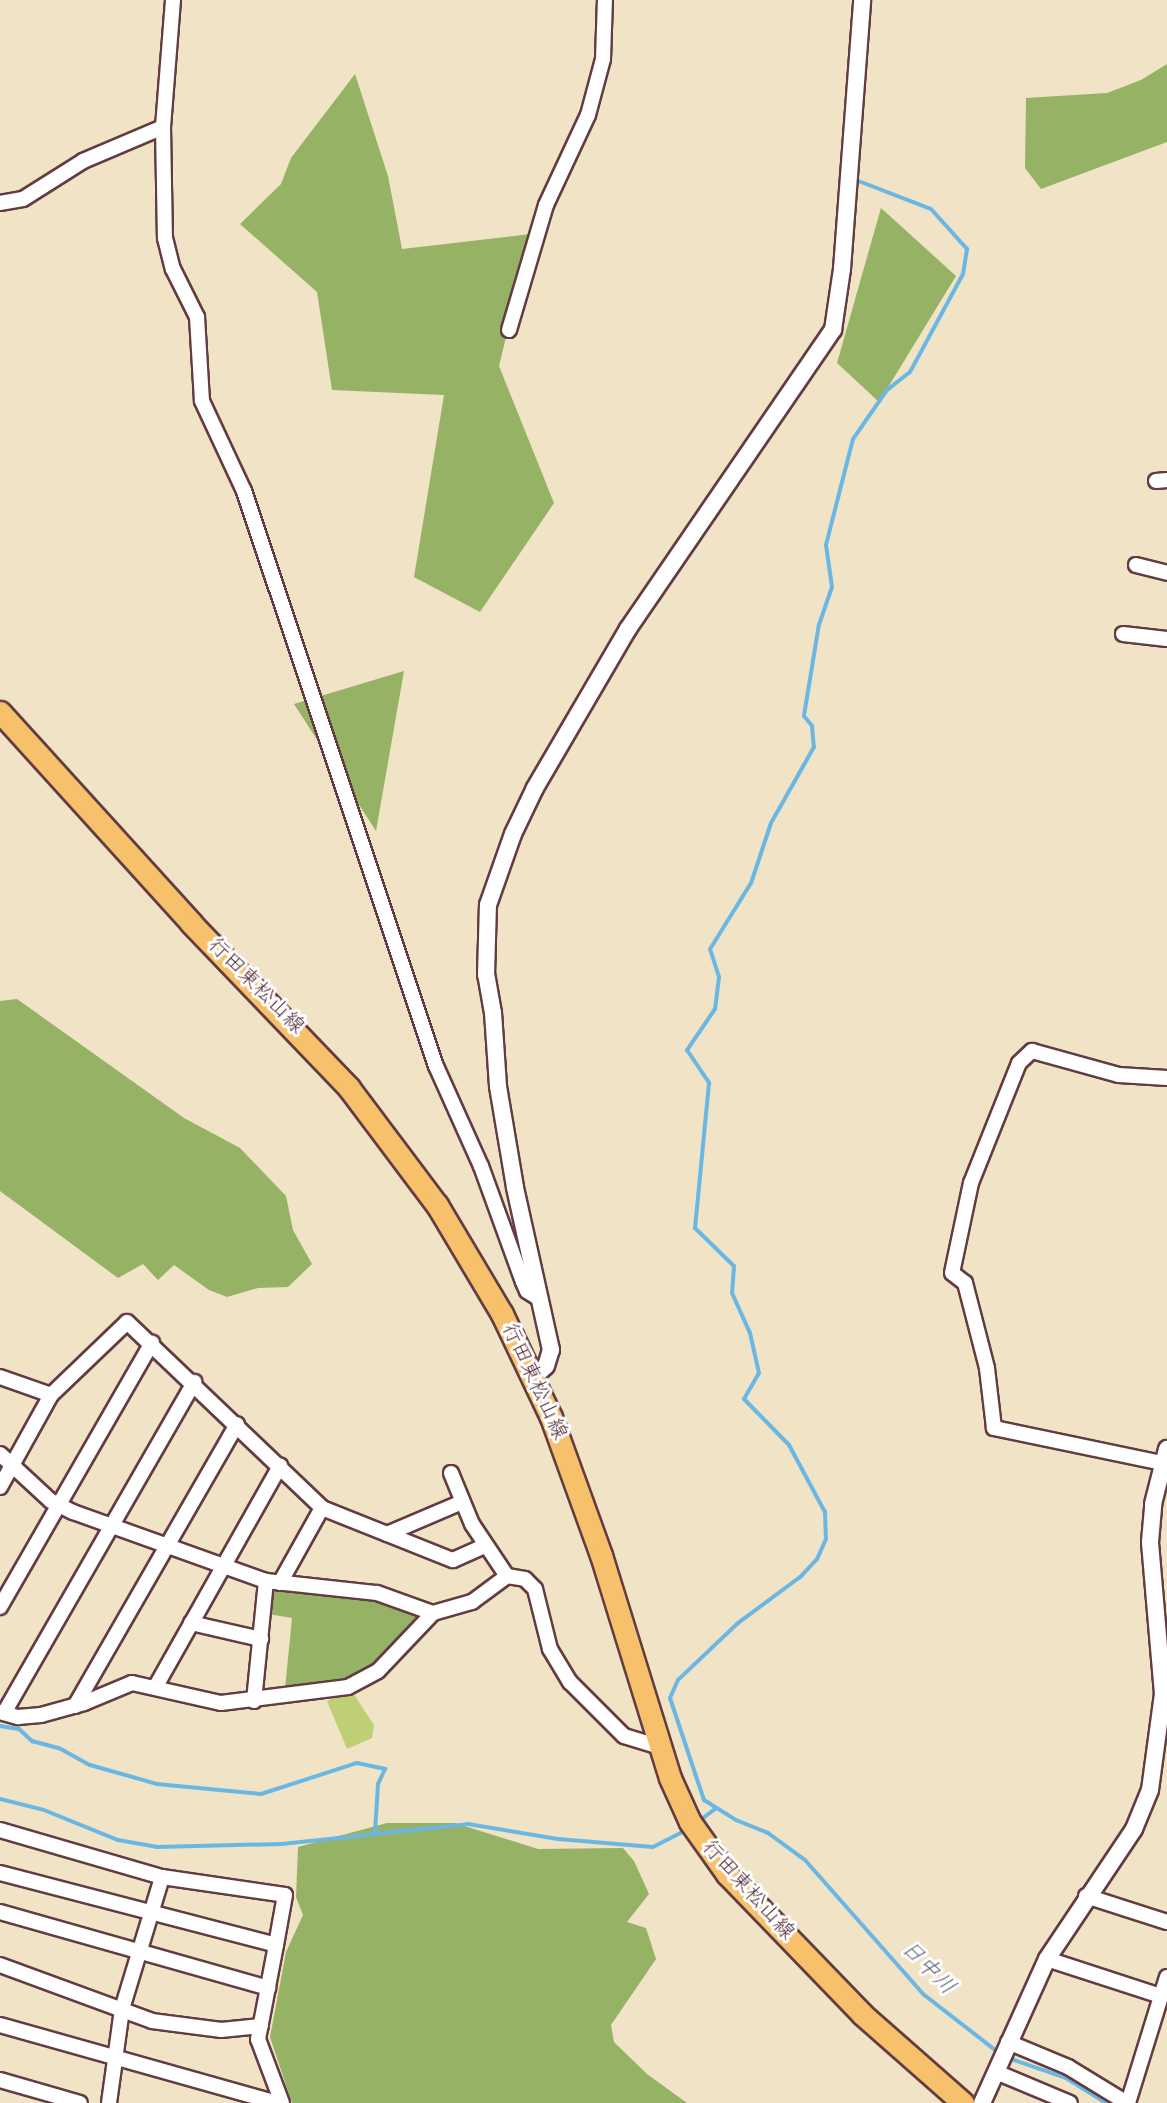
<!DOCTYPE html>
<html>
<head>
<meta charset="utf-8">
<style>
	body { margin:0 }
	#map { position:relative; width:1167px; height:2103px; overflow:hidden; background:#f0e3c6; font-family:Dekko,"Klee One",sans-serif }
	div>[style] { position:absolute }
	.green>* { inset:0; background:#bed073 }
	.forest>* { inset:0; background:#96b265 }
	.stream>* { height:4px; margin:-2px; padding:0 2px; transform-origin:2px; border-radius:2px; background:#6bb7e4 }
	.roads { filter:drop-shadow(2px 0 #633c42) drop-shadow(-2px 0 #633c42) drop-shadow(0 2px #633c42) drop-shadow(0 -2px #633c42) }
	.minor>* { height:14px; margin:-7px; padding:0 7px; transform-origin:7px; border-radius:7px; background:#fff }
	.tertiary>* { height:16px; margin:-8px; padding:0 8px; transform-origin:8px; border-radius:8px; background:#fff }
	.primary>* { height:21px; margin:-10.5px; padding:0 10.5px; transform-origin:10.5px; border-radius:10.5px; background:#f7c06b }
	span { translate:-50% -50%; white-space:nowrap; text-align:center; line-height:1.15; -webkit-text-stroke:6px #fff; paint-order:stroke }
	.street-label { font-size:21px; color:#4a1f2b }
	.water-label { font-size:22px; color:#575c75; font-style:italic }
</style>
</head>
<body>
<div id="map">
	<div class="green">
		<i style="clip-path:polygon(351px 1690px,374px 1725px,372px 1738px,347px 1749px,327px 1701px)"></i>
	</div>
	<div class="forest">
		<i style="clip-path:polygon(1167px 64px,1167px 142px,1041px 189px,1025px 168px,1026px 98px,1107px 93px,1141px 80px)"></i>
		<i style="clip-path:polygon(355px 74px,388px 176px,402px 249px,531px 234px,499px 366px,554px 503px,480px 612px,414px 577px,444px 395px,332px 390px,317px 292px,240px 224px,281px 184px,291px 158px)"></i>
		<i style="clip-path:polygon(881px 208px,956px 276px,879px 402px,837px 363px)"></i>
		<i style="clip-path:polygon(404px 671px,376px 831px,294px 704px)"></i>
		<i style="clip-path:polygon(17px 999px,184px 1118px,240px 1148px,286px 1196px,293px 1230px,312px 1264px,288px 1287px,258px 1288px,227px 1297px,209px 1290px,174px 1265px,158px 1280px,143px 1264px,118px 1278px,0 1191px,0 1001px)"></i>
		<i style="clip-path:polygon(272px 1588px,372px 1596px,422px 1615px,388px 1654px,366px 1670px,337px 1685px,285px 1689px,292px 1618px,268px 1614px)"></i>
		<i style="clip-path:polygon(387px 1823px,455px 1823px,538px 1849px,623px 1848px,634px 1861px,649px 1894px,627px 1922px,646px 1928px,656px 1959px,611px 2025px,614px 2042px,647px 2074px,687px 2103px,292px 2103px,270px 2037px,286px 1952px,303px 1915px,296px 1897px,298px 1847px)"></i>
	</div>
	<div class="stream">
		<i style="left:856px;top:180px;width:80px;rotate:21.1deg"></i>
		<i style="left:931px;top:209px;width:54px;rotate:48deg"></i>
		<i style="left:967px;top:249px;width:25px;rotate:99deg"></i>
		<i style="left:963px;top:274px;width:111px;rotate:118.4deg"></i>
		<i style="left:910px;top:372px;width:29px;rotate:142deg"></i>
		<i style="left:887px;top:390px;width:60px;rotate:124.8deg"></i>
		<i style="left:853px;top:439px;width:109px;rotate:104.3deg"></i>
		<i style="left:826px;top:545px;width:42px;rotate:81.9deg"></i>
		<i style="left:832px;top:587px;width:39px;rotate:109deg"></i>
		<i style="left:819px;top:624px;width:93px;rotate:99.3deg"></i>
		<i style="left:804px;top:716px;width:13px;rotate:51deg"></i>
		<i style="left:812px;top:726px;width:21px;rotate:85deg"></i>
		<i style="left:814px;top:747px;width:87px;rotate:119.5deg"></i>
		<i style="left:771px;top:823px;width:63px;rotate:108.4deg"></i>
		<i style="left:751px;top:883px;width:78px;rotate:121.8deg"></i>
		<i style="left:710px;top:949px;width:29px;rotate:72deg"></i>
		<i style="left:719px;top:977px;width:32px;rotate:97deg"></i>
		<i style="left:715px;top:1009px;width:50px;rotate:124.3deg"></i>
		<i style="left:687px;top:1050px;width:40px;rotate:56deg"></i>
		<i style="left:709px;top:1083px;width:146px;rotate:95.5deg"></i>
		<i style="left:695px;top:1228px;width:54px;rotate:44.3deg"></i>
		<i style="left:734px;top:1266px;width:27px;rotate:94deg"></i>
		<i style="left:732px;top:1293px;width:44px;rotate:65.8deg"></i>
		<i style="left:750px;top:1333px;width:41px;rotate:77.3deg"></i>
		<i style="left:759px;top:1373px;width:30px;rotate:120deg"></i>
		<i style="left:744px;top:1399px;width:64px;rotate:45.6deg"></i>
		<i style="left:789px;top:1445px;width:76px;rotate:61.8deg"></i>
		<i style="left:825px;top:1512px;width:27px;rotate:88deg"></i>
		<i style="left:826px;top:1539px;width:22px;rotate:114deg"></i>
		<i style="left:817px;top:1559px;width:25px;rotate:133deg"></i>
		<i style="left:800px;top:1577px;width:77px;rotate:143.4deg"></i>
		<i style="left:738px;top:1623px;width:83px;rotate:136.5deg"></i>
		<i style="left:678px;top:1680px;width:20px;rotate:114deg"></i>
		<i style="left:670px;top:1698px;width:108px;rotate:71.6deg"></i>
		<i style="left:704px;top:1800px;width:38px;rotate:32deg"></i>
		<i style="left:736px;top:1820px;width:35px;rotate:22deg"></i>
		<i style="left:768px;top:1833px;width:46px;rotate:36.1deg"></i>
		<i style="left:805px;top:1860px;width:179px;rotate:48.6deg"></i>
		<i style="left:923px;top:1994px;width:96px;rotate:37.8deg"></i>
		<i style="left:0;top:1726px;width:19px;rotate:9deg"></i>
		<i style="left:19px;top:1729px;width:18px;rotate:43deg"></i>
		<i style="left:32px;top:1741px;width:28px;rotate:15deg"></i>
		<i style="left:59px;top:1748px;width:35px;rotate:29deg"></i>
		<i style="left:90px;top:1765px;width:70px;rotate:15.8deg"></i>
		<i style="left:157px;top:1784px;width:104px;rotate:5.5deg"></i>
		<i style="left:261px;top:1794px;width:101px;rotate:-17.9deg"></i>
		<i style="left:357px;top:1763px;width:29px;rotate:12deg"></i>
		<i style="left:385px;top:1769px;width:17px;rotate:115deg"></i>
		<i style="left:378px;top:1784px;width:49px;rotate:93.5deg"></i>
		<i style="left:0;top:1799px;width:45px;rotate:14deg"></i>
		<i style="left:44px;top:1810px;width:80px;rotate:22.1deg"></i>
		<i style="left:118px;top:1840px;width:40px;rotate:10deg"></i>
		<i style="left:157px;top:1847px;width:125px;rotate:-1.4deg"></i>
		<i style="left:282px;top:1844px;width:187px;rotate:-6.1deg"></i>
		<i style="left:468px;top:1824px;width:91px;rotate:9.5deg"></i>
		<i style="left:558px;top:1839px;width:95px;rotate:4.8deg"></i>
		<i style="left:653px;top:1847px;width:39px;rotate:-27deg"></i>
		<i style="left:699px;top:1821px;width:21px;rotate:-37deg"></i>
		<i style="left:1008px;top:2058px;width:61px;rotate:19deg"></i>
		<i style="left:1066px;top:2078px;width:47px;rotate:32deg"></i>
	</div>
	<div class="roads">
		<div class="minor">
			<i style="left:173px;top:0;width:127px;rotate:94.5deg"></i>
			<i style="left:163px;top:127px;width:111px;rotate:89deg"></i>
			<i style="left:165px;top:238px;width:32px;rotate:76deg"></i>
			<i style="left:173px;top:269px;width:54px;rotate:63.4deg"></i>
			<i style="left:197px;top:317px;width:84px;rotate:86.6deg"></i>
			<i style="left:202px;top:401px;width:99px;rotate:65deg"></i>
			<i style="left:244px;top:491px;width:606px;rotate:71.54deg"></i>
			<i style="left:436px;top:1066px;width:110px;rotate:65.8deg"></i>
			<i style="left:481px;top:1166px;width:123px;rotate:70.1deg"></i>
			<i style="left:523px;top:1282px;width:10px;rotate:66deg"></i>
			<i style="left:527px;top:1291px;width:15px;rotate:32deg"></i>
			<i style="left:0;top:203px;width:23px;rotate:-10deg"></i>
			<i style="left:23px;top:199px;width:71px;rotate:-32.3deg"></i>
			<i style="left:83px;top:161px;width:87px;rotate:-23deg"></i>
			<i style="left:509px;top:330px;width:130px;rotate:-73.5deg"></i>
			<i style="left:546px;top:205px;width:99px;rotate:-65deg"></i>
			<i style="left:588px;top:115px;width:58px;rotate:-75deg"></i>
			<i style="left:603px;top:59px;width:59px;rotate:-88.1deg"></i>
			<i style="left:1156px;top:481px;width:11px;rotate:-5deg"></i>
			<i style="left:1136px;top:565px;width:32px;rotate:14deg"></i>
			<i style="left:1123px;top:634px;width:44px;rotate:6.5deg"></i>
			<i style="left:0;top:1377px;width:54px;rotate:19.4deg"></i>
			<i style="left:0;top:1454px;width:69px;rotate:42.7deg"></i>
			<i style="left:51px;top:1501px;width:25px;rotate:27deg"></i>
			<i style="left:73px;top:1512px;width:205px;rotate:19.7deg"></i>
			<i style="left:266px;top:1581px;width:112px;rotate:6.2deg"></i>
			<i style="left:377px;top:1593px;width:59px;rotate:19.7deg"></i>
			<i style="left:1162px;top:1463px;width:172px;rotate:-168.2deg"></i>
			<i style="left:994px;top:1428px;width:60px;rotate:-96.7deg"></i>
			<i style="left:987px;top:1368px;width:88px;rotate:-104.5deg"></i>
			<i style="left:965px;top:1283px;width:16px;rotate:-142deg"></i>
			<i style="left:952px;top:1273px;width:92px;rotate:-78.1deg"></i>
			<i style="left:971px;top:1183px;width:129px;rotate:-68.2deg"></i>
			<i style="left:1019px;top:1063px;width:18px;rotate:-43deg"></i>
			<i style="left:1032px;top:1051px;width:90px;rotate:15.4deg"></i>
			<i style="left:1119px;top:1075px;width:48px;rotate:3.6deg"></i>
			<i style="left:451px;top:1473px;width:55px;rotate:67.6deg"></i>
			<i style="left:472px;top:1524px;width:63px;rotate:56.1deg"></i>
			<i style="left:0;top:1487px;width:105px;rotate:-61deg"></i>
			<i style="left:51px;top:1395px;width:105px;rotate:-43.8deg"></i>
			<i style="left:127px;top:1322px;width:269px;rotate:43.6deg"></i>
			<i style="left:322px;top:1508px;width:141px;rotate:21.7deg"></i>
			<i style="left:453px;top:1560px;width:35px;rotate:-24deg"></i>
			<i style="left:387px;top:1534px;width:82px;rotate:-23.1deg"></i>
			<i style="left:280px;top:1583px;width:86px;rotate:-60.8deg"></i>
			<i style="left:0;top:1607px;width:305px;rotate:-60.1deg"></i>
			<i style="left:191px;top:1623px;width:72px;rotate:12.9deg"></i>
			<i style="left:156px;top:1686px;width:253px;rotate:-60.6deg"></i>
			<i style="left:254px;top:1701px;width:121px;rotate:-84.3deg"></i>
			<i style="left:75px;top:1706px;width:325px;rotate:-60.1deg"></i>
			<i style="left:0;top:1712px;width:19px;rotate:16deg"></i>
			<i style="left:18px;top:1717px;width:23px;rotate:-5deg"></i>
			<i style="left:41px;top:1715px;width:45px;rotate:-15.6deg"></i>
			<i style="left:84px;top:1703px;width:52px;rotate:-22.6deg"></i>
			<i style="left:132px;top:1683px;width:91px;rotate:12.7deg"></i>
			<i style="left:221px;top:1703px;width:128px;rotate:-7.2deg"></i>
			<i style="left:348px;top:1687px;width:34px;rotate:-28deg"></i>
			<i style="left:378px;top:1671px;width:80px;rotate:-46.5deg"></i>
			<i style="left:433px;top:1613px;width:41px;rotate:-15.8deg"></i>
			<i style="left:472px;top:1602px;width:44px;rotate:-36.6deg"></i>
			<i style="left:507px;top:1576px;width:18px;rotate:9deg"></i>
			<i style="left:525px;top:1579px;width:14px;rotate:45deg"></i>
			<i style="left:535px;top:1589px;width:62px;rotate:76deg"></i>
			<i style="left:550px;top:1649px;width:39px;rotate:59deg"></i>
			<i style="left:570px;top:1682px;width:76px;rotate:45deg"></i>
			<i style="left:624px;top:1736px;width:37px;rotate:17deg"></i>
			<i style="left:4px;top:1713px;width:382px;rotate:-60.1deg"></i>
			<i style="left:0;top:1830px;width:169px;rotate:16.2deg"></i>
			<i style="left:162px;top:1877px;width:124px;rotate:8.3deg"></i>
			<i style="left:285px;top:1895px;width:51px;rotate:100.2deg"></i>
			<i style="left:0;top:1873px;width:285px;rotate:14.6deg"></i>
			<i style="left:276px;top:1945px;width:96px;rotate:100.8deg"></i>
			<i style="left:258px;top:2039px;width:68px;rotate:69.4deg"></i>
			<i style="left:1086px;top:1896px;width:85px;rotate:17.8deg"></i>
			<i style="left:0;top:1912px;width:279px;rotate:15.8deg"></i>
			<i style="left:1047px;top:1959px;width:120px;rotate:18deg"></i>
			<i style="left:0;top:1965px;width:162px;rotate:20.2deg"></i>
			<i style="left:152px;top:2021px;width:70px;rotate:7.4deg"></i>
			<i style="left:221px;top:2030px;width:40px;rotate:-5.7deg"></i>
			<i style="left:0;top:2025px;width:288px;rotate:15.7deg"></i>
			<i style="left:1008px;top:2042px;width:65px;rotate:22.6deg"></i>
			<i style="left:1068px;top:2067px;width:69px;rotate:31.4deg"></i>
			<i style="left:996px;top:2072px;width:80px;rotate:22.7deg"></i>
			<i style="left:0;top:2080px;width:83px;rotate:16deg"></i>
			<i style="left:109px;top:2103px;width:95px;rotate:-82.1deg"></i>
			<i style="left:122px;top:2009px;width:138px;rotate:-73.1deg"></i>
			<i style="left:1128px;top:2103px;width:132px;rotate:-72.8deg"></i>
		</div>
		<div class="tertiary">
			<i style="left:534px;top:1377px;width:16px;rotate:-43deg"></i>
			<i style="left:546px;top:1366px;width:17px;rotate:-73deg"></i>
			<i style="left:551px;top:1350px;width:167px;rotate:-102.5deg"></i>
			<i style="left:515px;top:1187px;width:102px;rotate:-99.6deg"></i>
			<i style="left:498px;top:1086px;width:73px;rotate:-93.9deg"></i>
			<i style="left:493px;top:1013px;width:39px;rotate:-100deg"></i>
			<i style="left:486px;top:975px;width:70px;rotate:-88.4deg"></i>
			<i style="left:488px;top:905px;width:75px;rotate:-70.6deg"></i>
			<i style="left:513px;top:834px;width:51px;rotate:-64.4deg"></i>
			<i style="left:535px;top:788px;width:184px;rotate:-59.7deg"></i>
			<i style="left:628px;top:629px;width:363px;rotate:-55.6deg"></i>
			<i style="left:833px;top:330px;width:62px;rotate:-81.6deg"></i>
			<i style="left:842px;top:269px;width:270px;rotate:-85.7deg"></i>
			<i style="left:982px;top:2103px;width:158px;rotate:-65.7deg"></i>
			<i style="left:1047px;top:1959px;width:156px;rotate:-56.2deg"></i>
			<i style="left:1134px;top:1829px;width:42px;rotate:-67.7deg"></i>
			<i style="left:1150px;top:1790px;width:97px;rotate:-82.3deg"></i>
			<i style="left:1163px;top:1694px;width:153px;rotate:-94.9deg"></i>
			<i style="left:1150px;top:1542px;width:38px;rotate:-85deg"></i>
			<i style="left:1153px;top:1504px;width:57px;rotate:-75.7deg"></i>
		</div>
		<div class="primary">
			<i style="left:0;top:712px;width:285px;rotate:47.8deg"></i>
			<i style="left:191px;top:923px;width:228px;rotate:46.2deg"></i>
			<i style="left:349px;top:1088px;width:146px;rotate:53.1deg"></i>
			<i style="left:437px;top:1205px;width:127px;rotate:59.2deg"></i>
			<i style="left:502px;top:1314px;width:114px;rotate:64.6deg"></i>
			<i style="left:551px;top:1417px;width:147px;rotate:70.1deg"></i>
			<i style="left:601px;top:1555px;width:233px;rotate:72.8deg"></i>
			<i style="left:670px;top:1778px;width:48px;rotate:65.6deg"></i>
			<i style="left:690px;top:1822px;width:64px;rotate:54.6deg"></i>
			<i style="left:727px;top:1874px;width:194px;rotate:46deg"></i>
			<i style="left:862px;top:2014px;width:135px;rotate:41.4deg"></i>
		</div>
	</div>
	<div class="street-label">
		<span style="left:255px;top:987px;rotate:45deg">行田東松山線</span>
		<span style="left:533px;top:1382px;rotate:65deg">行田東松山線</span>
		<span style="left:747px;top:1891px;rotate:48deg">行田東松山線</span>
	</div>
	<div class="water-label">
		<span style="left:927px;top:1969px;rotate:45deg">日中川</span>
	</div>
</div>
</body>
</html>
